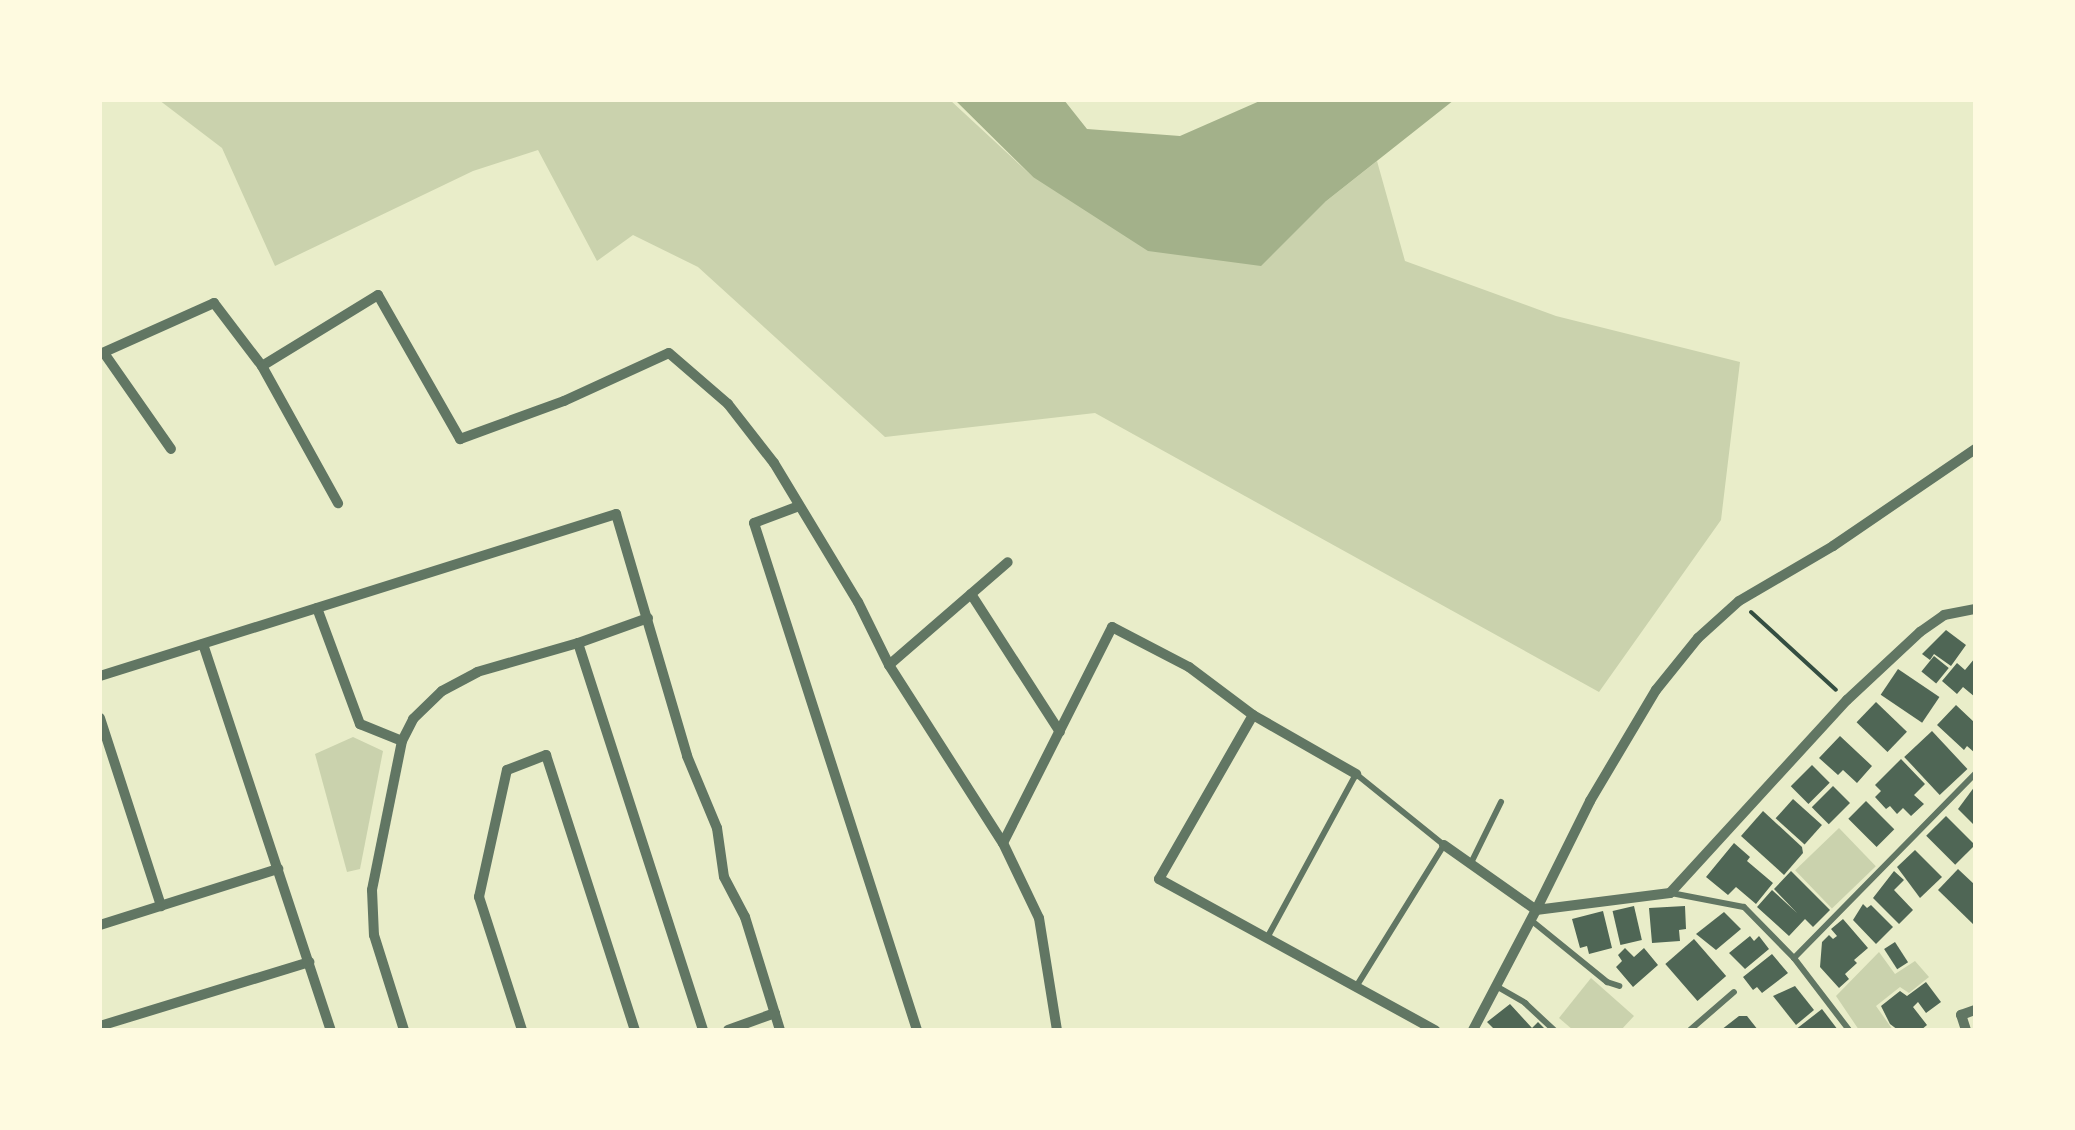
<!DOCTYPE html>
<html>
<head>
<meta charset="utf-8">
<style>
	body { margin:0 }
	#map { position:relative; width:2075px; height:1130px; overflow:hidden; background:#e9edc9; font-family:"Nunito Sans",sans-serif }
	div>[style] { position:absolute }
	.green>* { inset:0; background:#cad2ad; transform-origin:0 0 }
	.water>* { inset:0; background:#a3b18a }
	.building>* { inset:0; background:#4f6655; transform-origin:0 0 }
	.path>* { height:4px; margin:-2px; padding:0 2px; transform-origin:2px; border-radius:2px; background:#344e41 }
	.service>* { height:6px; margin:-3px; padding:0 3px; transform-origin:3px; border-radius:3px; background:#617663 }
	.minor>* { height:10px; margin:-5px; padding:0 5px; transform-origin:5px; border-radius:5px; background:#617663 }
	span { translate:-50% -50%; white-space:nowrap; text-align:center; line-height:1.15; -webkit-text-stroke:10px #fefae0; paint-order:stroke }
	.frame { position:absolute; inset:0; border:102px solid #fefae0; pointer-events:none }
</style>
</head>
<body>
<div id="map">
	<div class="green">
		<i style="clip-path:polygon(159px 100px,950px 100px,1033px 177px,1325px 202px,1377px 161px,1405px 261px,1556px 316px,1740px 362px,1721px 520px,1599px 692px,1095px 413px,885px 437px,698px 267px,633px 235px,597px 261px,538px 150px,473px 171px,275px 266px,222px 148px)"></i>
		<i style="clip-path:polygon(353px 737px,383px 751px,360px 869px,347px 872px,315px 754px)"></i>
		<i style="left:1839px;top:828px;width:53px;height:61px;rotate:46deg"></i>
		<i style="clip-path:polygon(1879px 952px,1895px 974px,1915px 961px,1929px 977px,1909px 993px,1900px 987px,1876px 1006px,1893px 1030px,1859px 1030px,1836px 996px)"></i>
		<i style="clip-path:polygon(1591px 978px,1634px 1016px,1621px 1030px,1573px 1030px,1559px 1018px)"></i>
	</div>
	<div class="water">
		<i style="clip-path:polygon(955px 100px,1064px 100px,1087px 129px,1180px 136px,1262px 100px,1454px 100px,1325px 202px,1261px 266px,1148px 251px,1033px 177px)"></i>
	</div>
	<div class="building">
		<i style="clip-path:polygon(1946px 630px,1966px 645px,1951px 666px,1934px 654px,1930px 660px,1922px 654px)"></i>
		<i style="left:1934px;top:656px;width:19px;height:20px;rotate:39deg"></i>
		<i style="clip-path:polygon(1975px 658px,1975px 697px,1963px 687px,1957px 694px,1942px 681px,1957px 663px,1965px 670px)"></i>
		<i style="left:1898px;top:669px;width:50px;height:31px;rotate:34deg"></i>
		<i style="left:1876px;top:702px;width:43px;height:28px;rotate:44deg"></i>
		<i style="clip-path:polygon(1956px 705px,1975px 723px,1975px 753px,1967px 746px,1964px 750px,1937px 725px)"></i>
		<i style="left:1932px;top:731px;width:52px;height:38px;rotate:47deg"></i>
		<i style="clip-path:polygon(1840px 736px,1872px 766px,1857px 783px,1843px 770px,1838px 775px,1819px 758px)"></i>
		<i style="clip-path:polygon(1901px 759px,1925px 784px,1914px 795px,1924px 804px,1911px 816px,1903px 808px,1897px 814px,1890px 806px,1886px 809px,1875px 797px,1881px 791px,1875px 785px)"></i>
		<i style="left:1812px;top:765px;width:25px;height:30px;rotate:45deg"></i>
		<i style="left:1833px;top:786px;width:24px;height:30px;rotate:45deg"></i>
		<i style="clip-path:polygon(1975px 786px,1975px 826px,1958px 809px)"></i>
		<i style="left:1793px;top:799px;width:39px;height:26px;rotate:42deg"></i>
		<i style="left:1866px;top:801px;width:40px;height:25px;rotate:45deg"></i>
		<i style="clip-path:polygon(1763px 811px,1802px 847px,1803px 853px,1784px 875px,1741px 836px)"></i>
		<i style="left:1946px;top:816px;width:41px;height:28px;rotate:45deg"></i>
		<i style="clip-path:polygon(1734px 843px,1750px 857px,1747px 861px,1773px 883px,1756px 904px,1736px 887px,1728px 895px,1706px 877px)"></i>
		<i style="clip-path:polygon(1915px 850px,1942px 877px,1920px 898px,1897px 867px)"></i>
		<i style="clip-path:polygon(1958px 869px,1975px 885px,1975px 926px,1938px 890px)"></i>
		<i style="clip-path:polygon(1791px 871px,1830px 910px,1813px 927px,1805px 919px,1789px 936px,1757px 907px,1772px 890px,1797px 913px,1774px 889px)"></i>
		<i style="clip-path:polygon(1894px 871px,1904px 880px,1894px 890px,1913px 910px,1899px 924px,1873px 898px)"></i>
		<i style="clip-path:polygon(1863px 904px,1867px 908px,1871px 905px,1893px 927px,1876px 944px,1853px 920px)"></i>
		<i style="left:1634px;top:906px;width:35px;height:22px;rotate:77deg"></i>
		<i style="clip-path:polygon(1685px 906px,1686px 929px,1679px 930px,1680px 941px,1652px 943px,1649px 908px)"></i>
		<i style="clip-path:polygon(1603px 911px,1612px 948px,1589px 954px,1587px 946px,1580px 948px,1572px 919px)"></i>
		<i style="clip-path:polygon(1724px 912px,1741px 929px,1716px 950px,1696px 934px)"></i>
		<i style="clip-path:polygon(1843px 919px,1868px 948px,1854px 960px,1857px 963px,1845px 974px,1849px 979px,1839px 988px,1820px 967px,1822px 942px,1829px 935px,1833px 939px,1837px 936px,1831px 929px)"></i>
		<i style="clip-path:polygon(1750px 936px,1754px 941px,1759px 936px,1769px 949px,1745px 969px,1729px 953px)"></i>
		<i style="left:1694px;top:939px;width:49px;height:38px;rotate:49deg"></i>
		<i style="left:1895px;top:942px;width:24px;height:13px;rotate:57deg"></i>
		<i style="clip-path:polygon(1625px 948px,1634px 957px,1644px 948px,1658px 965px,1633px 987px,1616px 967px,1622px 961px,1618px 955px)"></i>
		<i style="clip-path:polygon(1772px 954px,1788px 973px,1762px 993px,1757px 987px,1753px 990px,1743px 977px)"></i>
		<i style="clip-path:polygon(1926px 982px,1941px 1002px,1926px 1013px,1918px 1002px,1913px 1007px,1927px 1025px,1921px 1030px,1898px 1030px,1890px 1024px,1881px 1006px,1900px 991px,1907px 996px)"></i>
		<i style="clip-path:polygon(1795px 986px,1814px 1010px,1796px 1025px,1773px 996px)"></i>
		<i style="clip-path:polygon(1510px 1004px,1532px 1028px,1538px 1022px,1546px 1030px,1495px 1030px,1487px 1022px)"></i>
		<i style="clip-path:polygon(1822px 1009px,1838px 1030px,1795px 1030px)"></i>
		<i style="clip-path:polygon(1739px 1016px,1747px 1016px,1758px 1030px,1721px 1030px)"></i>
	</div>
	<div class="path">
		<i style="left:1751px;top:612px;width:115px;rotate:42.5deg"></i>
	</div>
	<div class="service">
		<i style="left:1471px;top:863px;width:68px;rotate:-63.8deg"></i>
		<i style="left:1671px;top:893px;width:74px;rotate:10.9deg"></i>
		<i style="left:1744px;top:907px;width:71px;rotate:45.6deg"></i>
		<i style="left:1794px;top:958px;width:258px;rotate:-45.5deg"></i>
		<i style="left:1532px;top:921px;width:97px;rotate:39.1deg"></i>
		<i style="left:1607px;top:982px;width:13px;rotate:18deg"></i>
		<i style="left:1267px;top:938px;width:187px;rotate:-61.5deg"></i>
		<i style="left:1356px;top:774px;width:113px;rotate:38.9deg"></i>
		<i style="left:1444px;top:845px;width:167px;rotate:121.8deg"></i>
		<i style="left:1794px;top:958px;width:91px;rotate:52.6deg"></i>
		<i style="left:1496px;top:986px;width:34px;rotate:30deg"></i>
		<i style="left:1525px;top:1003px;width:40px;rotate:43deg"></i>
		<i style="left:1690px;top:1030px;width:58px;rotate:-40.8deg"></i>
	</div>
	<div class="minor">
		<i style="left:104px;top:353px;width:117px;rotate:55.1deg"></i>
		<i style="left:100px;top:354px;width:125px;rotate:-24.1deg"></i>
		<i style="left:214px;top:303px;width:79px;rotate:52.7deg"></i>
		<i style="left:262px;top:366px;width:136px;rotate:-31.5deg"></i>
		<i style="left:378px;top:295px;width:166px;rotate:60.3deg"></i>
		<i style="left:460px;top:439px;width:111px;rotate:-20.1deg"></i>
		<i style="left:564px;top:401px;width:115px;rotate:-24.6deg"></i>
		<i style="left:669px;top:353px;width:78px;rotate:40.8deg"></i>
		<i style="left:728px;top:404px;width:75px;rotate:52.1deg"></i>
		<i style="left:774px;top:463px;width:162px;rotate:58.9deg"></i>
		<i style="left:858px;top:602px;width:70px;rotate:63.8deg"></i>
		<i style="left:889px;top:665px;width:211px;rotate:57.4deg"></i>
		<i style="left:1003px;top:843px;width:83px;rotate:64.4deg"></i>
		<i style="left:1039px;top:918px;width:113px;rotate:80.9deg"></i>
		<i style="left:262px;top:366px;width:157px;rotate:61deg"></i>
		<i style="left:799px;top:506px;width:48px;rotate:159.3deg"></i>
		<i style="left:754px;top:523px;width:533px;rotate:72.18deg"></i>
		<i style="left:971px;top:594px;width:164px;rotate:57.2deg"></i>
		<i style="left:317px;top:608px;width:124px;rotate:69.7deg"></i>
		<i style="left:360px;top:724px;width:45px;rotate:22deg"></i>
		<i style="left:402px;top:741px;width:152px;rotate:101.4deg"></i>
		<i style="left:372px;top:890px;width:45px;rotate:87.5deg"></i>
		<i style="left:374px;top:935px;width:100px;rotate:72.5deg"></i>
		<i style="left:648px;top:618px;width:74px;rotate:160.3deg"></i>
		<i style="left:578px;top:643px;width:407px;rotate:72.1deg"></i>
		<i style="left:203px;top:644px;width:407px;rotate:71.7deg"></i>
		<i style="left:889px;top:665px;width:157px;rotate:-40.9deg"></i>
		<i style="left:100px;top:676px;width:541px;rotate:-17.43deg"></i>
		<i style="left:616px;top:514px;width:252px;rotate:73.6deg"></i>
		<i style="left:687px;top:756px;width:78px;rotate:67.4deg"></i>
		<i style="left:717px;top:828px;width:49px;rotate:81.9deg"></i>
		<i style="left:724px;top:877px;width:45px;rotate:62.3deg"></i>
		<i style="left:745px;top:917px;width:118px;rotate:72.8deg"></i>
		<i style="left:1253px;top:715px;width:189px;rotate:119.8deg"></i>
		<i style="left:1159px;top:879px;width:315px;rotate:28.7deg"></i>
		<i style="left:100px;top:718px;width:198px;rotate:72deg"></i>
		<i style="left:402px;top:741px;width:25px;rotate:-63deg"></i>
		<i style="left:413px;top:719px;width:40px;rotate:-44deg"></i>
		<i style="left:442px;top:691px;width:40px;rotate:-28deg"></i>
		<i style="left:477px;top:672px;width:105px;rotate:-16deg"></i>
		<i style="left:1003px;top:843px;width:242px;rotate:-63.2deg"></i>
		<i style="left:1112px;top:627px;width:87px;rotate:27.5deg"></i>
		<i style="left:1189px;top:667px;width:80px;rotate:36.9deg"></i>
		<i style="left:1253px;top:715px;width:119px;rotate:29.8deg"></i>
		<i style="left:1444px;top:845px;width:113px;rotate:35.2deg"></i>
		<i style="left:1536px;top:910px;width:122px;rotate:-63.6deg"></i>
		<i style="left:1590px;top:801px;width:129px;rotate:-59.3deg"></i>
		<i style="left:1656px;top:690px;width:67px;rotate:-51.1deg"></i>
		<i style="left:1698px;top:638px;width:55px;rotate:-42.1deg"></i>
		<i style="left:1739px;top:601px;width:109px;rotate:-30.3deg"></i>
		<i style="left:1833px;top:546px;width:172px;rotate:-34.3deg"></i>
		<i style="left:100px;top:925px;width:187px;rotate:-17.5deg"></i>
		<i style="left:100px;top:1026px;width:219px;rotate:-17deg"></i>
		<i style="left:522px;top:1030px;width:140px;rotate:-107.9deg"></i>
		<i style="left:479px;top:897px;width:130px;rotate:-77.6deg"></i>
		<i style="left:507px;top:770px;width:42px;rotate:-21deg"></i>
		<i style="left:546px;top:755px;width:289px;rotate:72.1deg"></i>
		<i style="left:728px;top:1030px;width:50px;rotate:-19.9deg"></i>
		<i style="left:1473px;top:1030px;width:136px;rotate:-62.3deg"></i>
		<i style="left:1536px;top:910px;width:135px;rotate:-7.2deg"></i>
		<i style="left:1670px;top:893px;width:262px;rotate:-47.5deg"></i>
		<i style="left:1847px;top:700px;width:100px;rotate:-43deg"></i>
		<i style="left:1920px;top:632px;width:29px;rotate:-35deg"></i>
		<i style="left:1944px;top:615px;width:32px;rotate:-11deg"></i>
		<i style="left:1966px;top:1030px;width:16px;rotate:-108deg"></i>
		<i style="left:1961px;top:1015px;width:15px;rotate:-20deg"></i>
	</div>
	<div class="frame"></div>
</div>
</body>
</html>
